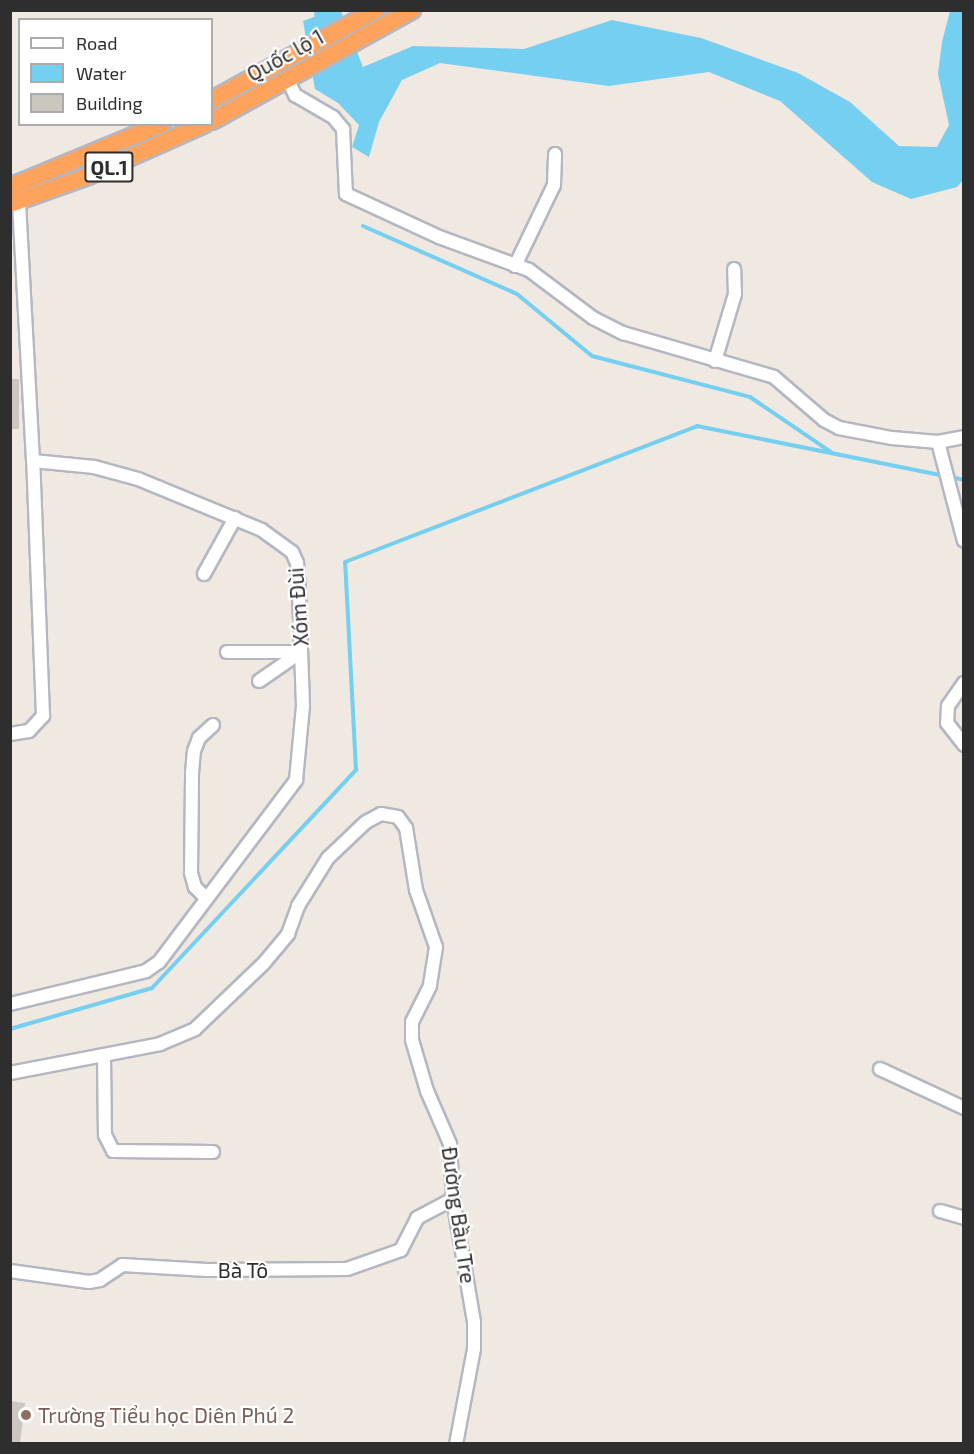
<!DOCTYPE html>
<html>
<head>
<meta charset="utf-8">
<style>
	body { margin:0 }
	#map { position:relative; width:974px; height:1454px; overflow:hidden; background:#efe9e1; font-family:"Exo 2",sans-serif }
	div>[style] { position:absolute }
	.water>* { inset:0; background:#75cff0 }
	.stream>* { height:4px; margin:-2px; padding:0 2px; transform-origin:2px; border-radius:2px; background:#75cff0 }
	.canal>* { height:12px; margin:-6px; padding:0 6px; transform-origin:6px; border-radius:6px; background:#75cff0 }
	.building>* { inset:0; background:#cbc7bf; transform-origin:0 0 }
	.roads { filter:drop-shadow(2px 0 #b4b7c1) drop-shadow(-2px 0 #b4b7c1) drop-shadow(0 2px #b4b7c1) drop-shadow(0 -2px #b4b7c1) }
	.minor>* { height:12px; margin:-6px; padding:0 6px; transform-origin:6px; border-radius:6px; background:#fff }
	.highway>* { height:16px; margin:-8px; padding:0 8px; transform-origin:8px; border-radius:8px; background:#ffa35c }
	.dots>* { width:16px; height:16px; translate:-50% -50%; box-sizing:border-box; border:3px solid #fff; border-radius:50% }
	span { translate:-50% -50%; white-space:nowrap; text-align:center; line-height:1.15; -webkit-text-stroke:4.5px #fff; paint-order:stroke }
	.shield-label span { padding:2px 4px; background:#fff; border:2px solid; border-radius:4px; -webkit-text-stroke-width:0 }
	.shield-label { font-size:20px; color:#2e2e2e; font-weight:700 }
	.street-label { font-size:21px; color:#2e2e2e }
	.education-label { font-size:21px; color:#785e54 }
	.left { translate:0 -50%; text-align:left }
	.frame { position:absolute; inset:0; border:12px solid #2e2e2e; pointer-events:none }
	.legend { position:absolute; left:18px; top:18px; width:195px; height:108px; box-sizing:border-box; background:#fff; border:2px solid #ababab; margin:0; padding:8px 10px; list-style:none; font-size:18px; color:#2e2e2e }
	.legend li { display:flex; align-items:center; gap:12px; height:30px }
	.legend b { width:30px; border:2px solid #ababab }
</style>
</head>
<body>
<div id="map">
	<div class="water">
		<i style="clip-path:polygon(330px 11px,341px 11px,363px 67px,413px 46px,524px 49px,612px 20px,701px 38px,798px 73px,850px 102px,899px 146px,937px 147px,949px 125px,938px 74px,942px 42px,950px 11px,963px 11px,963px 180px,957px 187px,911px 199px,872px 182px,780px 101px,709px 72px,609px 86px,440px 63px,402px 80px,379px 122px,369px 157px,352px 147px,359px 125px,338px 103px,315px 89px,303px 21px)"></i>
	</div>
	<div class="stream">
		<i style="left:363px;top:226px;width:168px;rotate:23.8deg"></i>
		<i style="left:517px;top:294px;width:97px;rotate:39.6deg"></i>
		<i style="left:592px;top:356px;width:163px;rotate:14.5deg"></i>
		<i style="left:750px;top:397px;width:98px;rotate:34.2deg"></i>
		<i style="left:10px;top:1029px;width:148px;rotate:-16.1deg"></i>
		<i style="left:152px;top:988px;width:299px;rotate:-46.9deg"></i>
		<i style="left:356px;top:770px;width:208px;rotate:-93deg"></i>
		<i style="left:345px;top:562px;width:377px;rotate:-21.1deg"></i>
		<i style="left:697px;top:426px;width:272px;rotate:11.4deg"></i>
	</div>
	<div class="canal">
		<i style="left:320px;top:14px;width:4px;rotate:-76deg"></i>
	</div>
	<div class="building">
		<i style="left:10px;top:379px;width:9px;height:50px"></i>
		<i style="clip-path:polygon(10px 1401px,25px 1403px,20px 1443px,10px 1443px)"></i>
	</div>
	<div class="roads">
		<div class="minor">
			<i style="left:288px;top:80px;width:17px;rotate:65deg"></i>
			<i style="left:295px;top:95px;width:44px;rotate:30.1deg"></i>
			<i style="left:333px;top:117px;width:16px;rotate:50deg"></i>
			<i style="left:343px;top:129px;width:65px;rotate:87.4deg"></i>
			<i style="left:346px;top:194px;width:102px;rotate:24.8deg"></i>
			<i style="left:439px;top:237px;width:96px;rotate:20.1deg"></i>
			<i style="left:529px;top:270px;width:80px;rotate:36.9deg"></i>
			<i style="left:593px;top:318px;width:34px;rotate:27deg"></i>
			<i style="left:623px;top:333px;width:157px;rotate:16.2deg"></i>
			<i style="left:774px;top:377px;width:66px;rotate:40.7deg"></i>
			<i style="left:824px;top:420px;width:17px;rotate:28deg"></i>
			<i style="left:839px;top:428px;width:54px;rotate:10.7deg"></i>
			<i style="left:892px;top:438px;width:46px;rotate:5deg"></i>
			<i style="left:938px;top:442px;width:26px;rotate:-11deg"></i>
			<i style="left:515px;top:266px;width:90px;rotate:-64.3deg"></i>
			<i style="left:554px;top:185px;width:31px;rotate:-88deg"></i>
			<i style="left:715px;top:361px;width:70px;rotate:-73.4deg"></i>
			<i style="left:735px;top:294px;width:25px;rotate:-92deg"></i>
			<i style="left:938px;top:442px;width:102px;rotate:75.3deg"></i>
			<i style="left:204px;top:574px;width:64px;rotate:-61deg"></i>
			<i style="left:227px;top:652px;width:74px"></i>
			<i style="left:301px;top:652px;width:51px;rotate:145.4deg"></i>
			<i style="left:964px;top:683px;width:28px;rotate:125deg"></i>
			<i style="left:948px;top:706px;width:17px;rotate:93deg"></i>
			<i style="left:947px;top:723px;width:28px;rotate:52deg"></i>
			<i style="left:10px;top:734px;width:19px;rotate:-9deg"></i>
			<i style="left:29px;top:731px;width:21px;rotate:-47deg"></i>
			<i style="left:43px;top:716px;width:255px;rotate:-92.2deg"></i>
			<i style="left:206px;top:898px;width:16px;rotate:-135deg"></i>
			<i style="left:195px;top:887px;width:15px;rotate:-106deg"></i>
			<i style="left:191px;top:873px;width:100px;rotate:-89.4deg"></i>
			<i style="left:192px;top:773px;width:22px;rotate:-85deg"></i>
			<i style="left:194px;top:751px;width:14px;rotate:-69deg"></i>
			<i style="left:199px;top:738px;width:19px;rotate:-43deg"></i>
			<i style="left:10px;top:1004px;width:140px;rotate:-13.6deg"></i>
			<i style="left:146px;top:971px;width:16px;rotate:-35deg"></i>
			<i style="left:159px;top:962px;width:228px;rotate:-53deg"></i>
			<i style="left:296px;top:780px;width:74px;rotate:-84.6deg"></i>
			<i style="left:303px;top:706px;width:116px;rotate:-92deg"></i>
			<i style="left:299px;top:590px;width:27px;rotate:-94deg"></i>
			<i style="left:297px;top:563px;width:12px;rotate:-114deg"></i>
			<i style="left:292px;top:552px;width:37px;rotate:-144deg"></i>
			<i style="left:262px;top:530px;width:134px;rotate:-157.6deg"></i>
			<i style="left:138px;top:479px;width:46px;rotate:-164.7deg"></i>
			<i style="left:94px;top:467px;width:61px;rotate:-174.4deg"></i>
			<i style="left:33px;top:461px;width:260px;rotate:-93.1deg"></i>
			<i style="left:104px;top:1056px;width:79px;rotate:89.3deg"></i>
			<i style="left:105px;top:1135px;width:18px;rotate:63deg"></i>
			<i style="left:113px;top:1151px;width:100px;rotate:0.6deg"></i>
			<i style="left:880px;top:1069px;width:93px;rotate:24.9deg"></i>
			<i style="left:10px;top:1073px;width:153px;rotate:-10.9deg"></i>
			<i style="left:160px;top:1044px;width:38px;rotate:-23deg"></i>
			<i style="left:195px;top:1029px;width:95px;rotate:-43.7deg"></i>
			<i style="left:264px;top:963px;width:38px;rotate:-50deg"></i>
			<i style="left:288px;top:934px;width:30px;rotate:-70deg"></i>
			<i style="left:298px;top:906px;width:57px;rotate:-58deg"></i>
			<i style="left:328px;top:858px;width:52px;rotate:-43.5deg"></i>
			<i style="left:366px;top:822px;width:17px;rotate:-28deg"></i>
			<i style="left:381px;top:814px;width:17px;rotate:10deg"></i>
			<i style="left:398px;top:817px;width:14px;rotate:54deg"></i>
			<i style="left:406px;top:828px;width:63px;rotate:80.8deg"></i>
			<i style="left:416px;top:890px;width:60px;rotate:70.7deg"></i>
			<i style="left:436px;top:947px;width:39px;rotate:99deg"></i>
			<i style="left:430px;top:986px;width:40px;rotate:116.6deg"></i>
			<i style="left:412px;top:1022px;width:18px;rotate:90deg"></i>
			<i style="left:412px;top:1040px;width:53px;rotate:73.6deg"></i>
			<i style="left:427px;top:1091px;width:58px;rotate:66.5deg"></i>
			<i style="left:450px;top:1144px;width:55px;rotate:86.9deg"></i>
			<i style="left:453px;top:1199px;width:125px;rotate:80.3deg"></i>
			<i style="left:474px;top:1322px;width:27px;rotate:90deg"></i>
			<i style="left:474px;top:1349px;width:97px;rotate:100.7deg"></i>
			<i style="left:940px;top:1211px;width:25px;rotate:16deg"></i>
			<i style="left:10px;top:1271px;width:80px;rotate:7.9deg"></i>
			<i style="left:89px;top:1282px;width:11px;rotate:-10deg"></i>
			<i style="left:100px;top:1280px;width:27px;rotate:-34deg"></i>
			<i style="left:122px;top:1265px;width:85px;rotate:3.4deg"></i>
			<i style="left:207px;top:1270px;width:140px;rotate:-0.4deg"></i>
			<i style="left:347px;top:1269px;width:57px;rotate:-19.4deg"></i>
			<i style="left:401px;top:1250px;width:36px;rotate:-63deg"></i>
			<i style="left:417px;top:1218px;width:41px;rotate:-27.8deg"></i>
		</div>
		<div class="highway">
			<i style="left:212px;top:100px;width:187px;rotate:-28.8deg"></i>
			<i style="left:212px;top:121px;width:229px;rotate:-29deg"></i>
			<i style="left:10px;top:187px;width:165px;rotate:-22.5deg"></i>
			<i style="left:10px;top:204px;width:83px;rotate:-19.7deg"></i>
			<i style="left:88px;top:176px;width:128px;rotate:-24deg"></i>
		</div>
	</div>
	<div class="dots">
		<i style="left:26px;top:1415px;background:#8d6e63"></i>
	</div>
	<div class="shield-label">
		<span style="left:109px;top:167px">QL.1</span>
	</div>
	<div class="street-label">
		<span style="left:285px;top:55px;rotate:-29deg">Quốc lộ 1</span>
		<span style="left:298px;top:607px;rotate:-94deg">Xóm Đùi</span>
		<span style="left:459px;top:1215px;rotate:82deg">Đường Bầu Tre</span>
		<span style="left:243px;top:1270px">Bà Tô</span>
	</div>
	<div class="education-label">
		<span class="left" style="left:38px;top:1415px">Trường Tiểu học Diên Phú 2</span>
	</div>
	<div class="frame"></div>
	<ul class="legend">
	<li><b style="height:8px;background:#fff"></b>Road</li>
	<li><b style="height:16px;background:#75cff0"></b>Water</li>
	<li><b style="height:16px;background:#cbc7bf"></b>Building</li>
	</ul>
</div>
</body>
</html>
